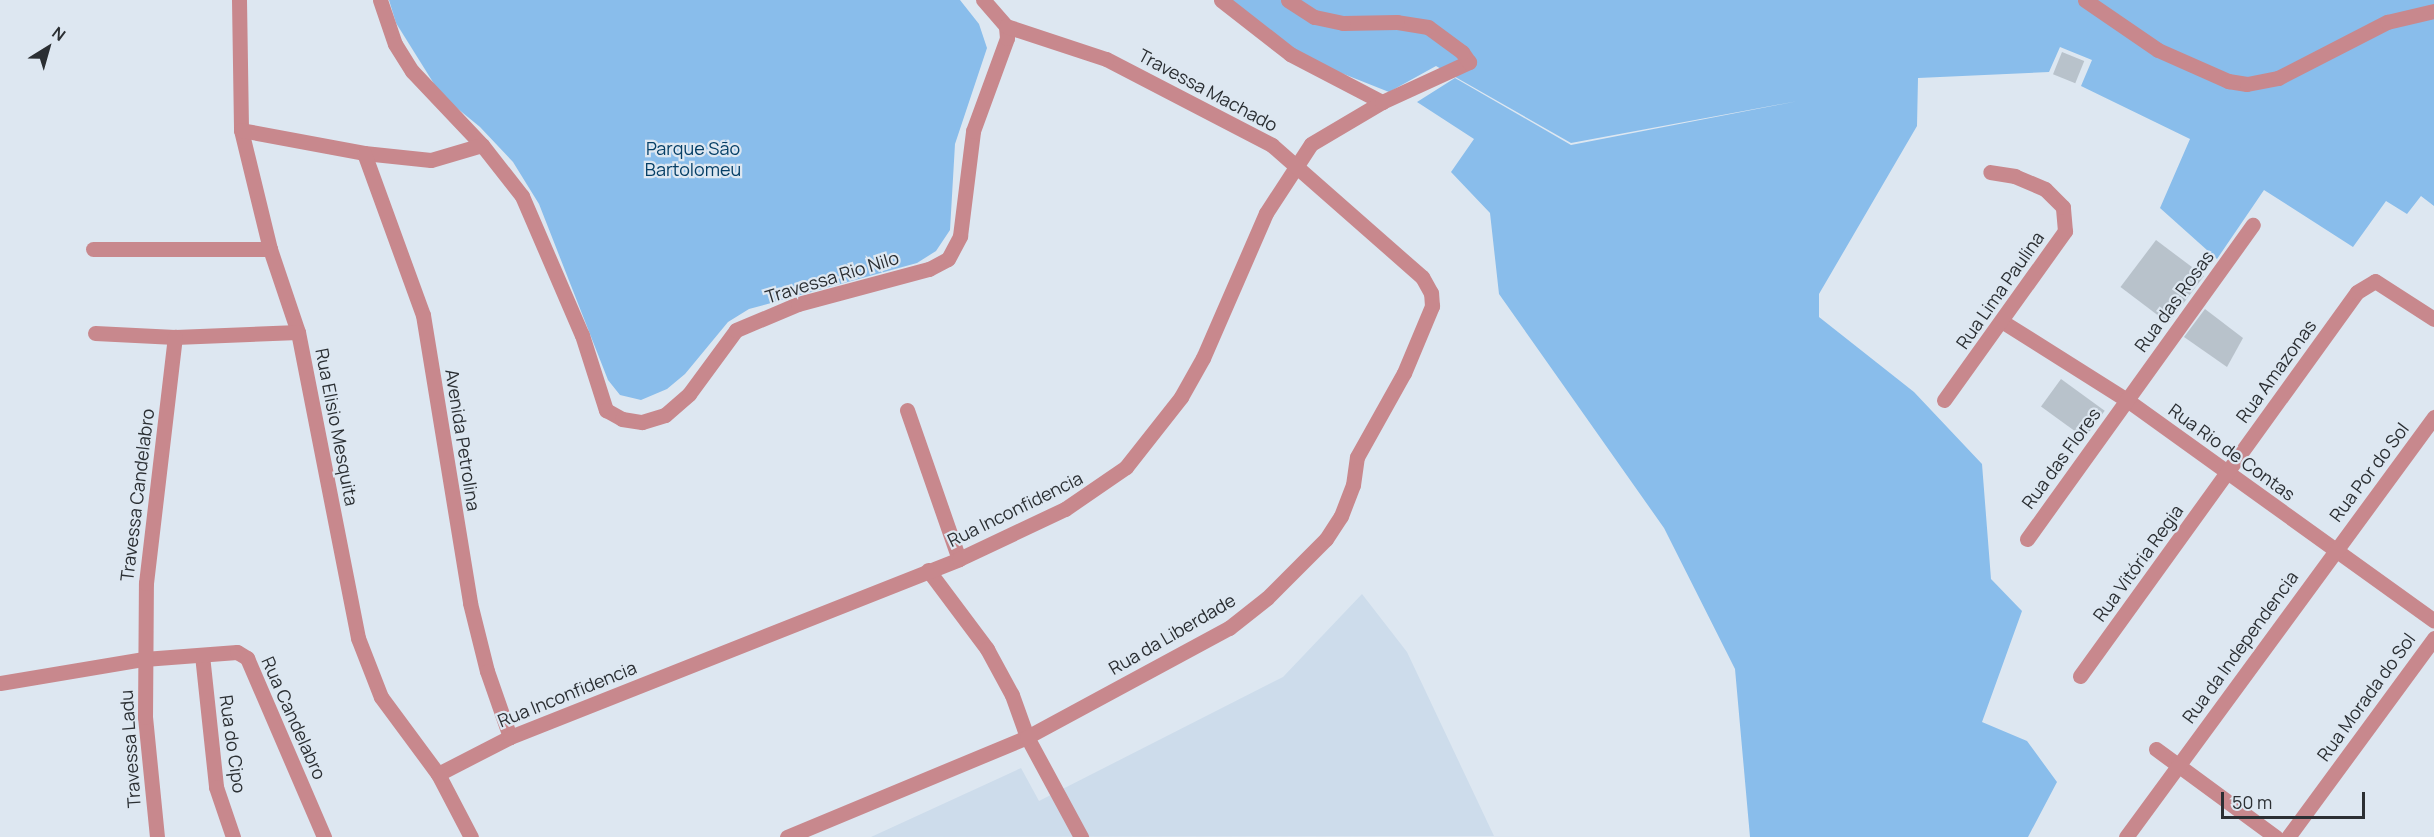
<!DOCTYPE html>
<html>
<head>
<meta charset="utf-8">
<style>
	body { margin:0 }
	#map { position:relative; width:2434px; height:837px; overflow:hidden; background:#dde7f1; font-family:Manrope,sans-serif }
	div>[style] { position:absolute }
	.built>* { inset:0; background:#cddceb }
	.green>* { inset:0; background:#89bdeb }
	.building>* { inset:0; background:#b8c2cb; transform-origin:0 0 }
	.minor>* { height:15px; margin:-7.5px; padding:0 7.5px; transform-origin:7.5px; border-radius:7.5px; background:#c8888d }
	span { translate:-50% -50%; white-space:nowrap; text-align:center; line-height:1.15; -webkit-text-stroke:4.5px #dde7f1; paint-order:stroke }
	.street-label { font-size:18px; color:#2b2f33 }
	.park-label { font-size:18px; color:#063f66 }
	.north { position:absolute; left:18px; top:18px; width:60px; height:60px; -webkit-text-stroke:4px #dde7f1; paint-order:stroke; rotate:37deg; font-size:16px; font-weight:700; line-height:24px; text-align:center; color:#2b2f33 }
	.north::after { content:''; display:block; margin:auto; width:21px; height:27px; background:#2b2f33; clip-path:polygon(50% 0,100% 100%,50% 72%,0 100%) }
	.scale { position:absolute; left:2221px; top:792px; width:144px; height:27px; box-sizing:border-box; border:3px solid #2b2f33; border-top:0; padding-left:8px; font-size:18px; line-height:21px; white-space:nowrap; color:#2b2f33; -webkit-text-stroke:4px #dde7f1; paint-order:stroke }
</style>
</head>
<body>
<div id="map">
	<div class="built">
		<i style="clip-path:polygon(1362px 594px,1407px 652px,1494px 836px,871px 837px,1021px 768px,1039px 801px,1283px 677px)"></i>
	</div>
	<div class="green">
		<i style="clip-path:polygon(389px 0,960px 0,979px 24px,987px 48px,955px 144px,950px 230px,936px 251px,917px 263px,749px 309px,728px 322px,685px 374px,667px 389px,641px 400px,620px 395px,608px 380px,539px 204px,513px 162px,480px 127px,441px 95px,396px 23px)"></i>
		<i style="clip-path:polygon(1230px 0,2434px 0,2434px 206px,2421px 196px,2407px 214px,2386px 201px,2353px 247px,2264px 190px,2217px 259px,2160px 208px,2190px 139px,2081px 86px,2092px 60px,2060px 47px,2049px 72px,1918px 78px,1917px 126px,1819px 294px,1819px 317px,1914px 392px,1982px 464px,1991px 579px,2022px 611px,1982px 722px,2027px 741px,2057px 782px,2028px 837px,1750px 837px,1735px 669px,1664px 528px,1499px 294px,1490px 213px,1451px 172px,1474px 139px,1417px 102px,1455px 78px,1571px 145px,1798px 101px,1571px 143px,1436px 66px,1389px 92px,1326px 67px,1306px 58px)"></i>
	</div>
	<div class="building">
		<i style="left:2062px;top:52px;width:24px;height:24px;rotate:22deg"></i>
		<i style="left:2156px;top:240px;width:60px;height:59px;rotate:37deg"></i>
		<i style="clip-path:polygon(2205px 309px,2243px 338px,2227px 367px,2184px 337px)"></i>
		<i style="left:2061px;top:379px;width:54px;height:34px;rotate:36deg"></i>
	</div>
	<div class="minor">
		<i style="left:239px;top:0;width:130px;rotate:89.1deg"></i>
		<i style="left:241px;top:130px;width:122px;rotate:76.3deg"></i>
		<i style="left:270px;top:249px;width:88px;rotate:71.4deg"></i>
		<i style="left:298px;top:332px;width:312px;rotate:78.9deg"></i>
		<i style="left:358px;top:638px;width:63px;rotate:68.7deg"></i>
		<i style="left:381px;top:697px;width:96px;rotate:53.5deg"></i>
		<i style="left:438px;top:774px;width:71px;rotate:62.4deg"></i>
		<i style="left:380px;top:0;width:46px;rotate:71.2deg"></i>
		<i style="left:395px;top:44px;width:32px;rotate:58deg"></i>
		<i style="left:412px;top:71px;width:102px;rotate:46.6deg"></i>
		<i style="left:482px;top:145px;width:65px;rotate:51.9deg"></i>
		<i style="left:522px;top:196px;width:151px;rotate:66.7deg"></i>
		<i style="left:582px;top:335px;width:79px;rotate:72.3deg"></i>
		<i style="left:606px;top:410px;width:18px;rotate:29deg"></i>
		<i style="left:622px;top:419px;width:20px;rotate:9deg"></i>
		<i style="left:642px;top:422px;width:24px;rotate:-17deg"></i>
		<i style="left:665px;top:415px;width:32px;rotate:-41deg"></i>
		<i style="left:689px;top:394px;width:79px;rotate:-53.7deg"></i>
		<i style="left:736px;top:330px;width:67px;rotate:-22.8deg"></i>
		<i style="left:798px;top:304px;width:136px;rotate:-15deg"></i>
		<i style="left:929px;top:269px;width:21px;rotate:-28deg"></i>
		<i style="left:948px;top:259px;width:26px;rotate:-62deg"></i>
		<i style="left:960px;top:236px;width:106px;rotate:-82.9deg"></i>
		<i style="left:973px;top:131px;width:99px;rotate:-69.9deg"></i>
		<i style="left:1007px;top:38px;width:12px;rotate:-95deg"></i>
		<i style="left:1006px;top:26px;width:35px;rotate:-131deg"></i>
		<i style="left:1221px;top:0;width:88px;rotate:38deg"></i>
		<i style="left:1290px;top:54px;width:104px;rotate:27.6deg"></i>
		<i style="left:2085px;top:0;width:88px;rotate:34.4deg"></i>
		<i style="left:2158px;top:50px;width:77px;rotate:23.9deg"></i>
		<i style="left:2228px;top:81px;width:19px;rotate:9deg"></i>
		<i style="left:2247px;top:84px;width:32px;rotate:-11deg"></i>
		<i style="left:2278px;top:78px;width:123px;rotate:-27.2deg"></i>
		<i style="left:2387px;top:22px;width:48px;rotate:-13.2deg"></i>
		<i style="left:241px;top:130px;width:125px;rotate:10.6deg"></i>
		<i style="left:364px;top:153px;width:67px;rotate:6deg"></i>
		<i style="left:431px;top:160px;width:53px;rotate:-16.4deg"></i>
		<i style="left:364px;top:153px;width:172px;rotate:70deg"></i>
		<i style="left:423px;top:315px;width:292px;rotate:80.7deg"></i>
		<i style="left:470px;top:603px;width:70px;rotate:76deg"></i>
		<i style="left:487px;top:671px;width:70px;rotate:70.8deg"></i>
		<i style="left:93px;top:249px;width:177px"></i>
		<i style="left:2003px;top:322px;width:146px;rotate:32.2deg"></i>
		<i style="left:2127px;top:400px;width:378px;rotate:35.7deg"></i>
		<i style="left:95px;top:333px;width:80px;rotate:2.9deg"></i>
		<i style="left:175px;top:337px;width:123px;rotate:-2.3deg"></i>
		<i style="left:1944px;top:400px;width:208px;rotate:-54.4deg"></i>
		<i style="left:2065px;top:231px;width:24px;rotate:-95deg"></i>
		<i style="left:2063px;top:207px;width:25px;rotate:-135deg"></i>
		<i style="left:2045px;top:189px;width:33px;rotate:-157deg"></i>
		<i style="left:2015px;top:176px;width:25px;rotate:-171deg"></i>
		<i style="left:907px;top:410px;width:158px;rotate:70.8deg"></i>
		<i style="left:2027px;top:539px;width:387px;rotate:-54.3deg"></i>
		<i style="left:928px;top:570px;width:99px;rotate:53.2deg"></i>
		<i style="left:987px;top:649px;width:52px;rotate:61.5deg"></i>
		<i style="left:1012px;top:695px;width:45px;rotate:70.3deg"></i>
		<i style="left:1027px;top:737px;width:114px;rotate:61.6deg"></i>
		<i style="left:202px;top:655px;width:133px;rotate:83.9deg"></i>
		<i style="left:216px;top:787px;width:53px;rotate:71.2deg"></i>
		<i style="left:2080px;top:676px;width:473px;rotate:-54.2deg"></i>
		<i style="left:2357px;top:292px;width:21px;rotate:-31deg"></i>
		<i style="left:2375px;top:281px;width:70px;rotate:32.8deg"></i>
		<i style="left:0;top:683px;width:146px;rotate:-9.5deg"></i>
		<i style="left:144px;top:659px;width:93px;rotate:-4.3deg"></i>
		<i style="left:237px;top:652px;width:12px;rotate:31deg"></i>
		<i style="left:247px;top:658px;width:195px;rotate:66.7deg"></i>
		<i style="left:2156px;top:749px;width:149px;rotate:36.3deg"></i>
		<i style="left:438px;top:774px;width:81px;rotate:-27.2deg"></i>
		<i style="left:510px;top:737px;width:483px;rotate:-21.6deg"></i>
		<i style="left:959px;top:559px;width:117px;rotate:-25.3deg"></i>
		<i style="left:1065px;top:509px;width:74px;rotate:-34.5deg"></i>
		<i style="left:1126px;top:467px;width:89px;rotate:-51.8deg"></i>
		<i style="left:1181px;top:397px;width:45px;rotate:-60.6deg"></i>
		<i style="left:1203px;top:358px;width:158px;rotate:-66.5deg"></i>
		<i style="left:1266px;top:213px;width:82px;rotate:-56.9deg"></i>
		<i style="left:1311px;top:144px;width:82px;rotate:-30.6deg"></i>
		<i style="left:1382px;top:102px;width:96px;rotate:-24.7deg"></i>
		<i style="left:1469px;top:62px;width:12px;rotate:-125deg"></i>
		<i style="left:1462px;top:52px;width:42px;rotate:-143.7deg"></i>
		<i style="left:1428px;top:27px;width:31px;rotate:-171deg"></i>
		<i style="left:1397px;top:22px;width:54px;rotate:178.9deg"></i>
		<i style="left:1343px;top:23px;width:30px;rotate:-168deg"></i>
		<i style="left:1314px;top:17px;width:31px;rotate:-147deg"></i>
		<i style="left:157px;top:837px;width:121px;rotate:-95.7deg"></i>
		<i style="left:145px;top:717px;width:134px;rotate:-89.6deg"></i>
		<i style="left:146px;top:583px;width:248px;rotate:-83.3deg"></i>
		<i style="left:787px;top:837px;width:260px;rotate:-22.6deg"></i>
		<i style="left:1027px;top:737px;width:230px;rotate:-28.4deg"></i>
		<i style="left:1229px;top:628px;width:48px;rotate:-38.3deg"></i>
		<i style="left:1267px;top:598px;width:83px;rotate:-45deg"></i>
		<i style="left:1326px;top:539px;width:27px;rotate:-57deg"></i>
		<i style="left:1341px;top:516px;width:33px;rotate:-69deg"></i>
		<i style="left:1353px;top:485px;width:28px;rotate:-82deg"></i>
		<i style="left:1357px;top:457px;width:96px;rotate:-60.8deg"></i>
		<i style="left:1404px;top:373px;width:73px;rotate:-67.3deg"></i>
		<i style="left:1432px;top:306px;width:13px;rotate:-94deg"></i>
		<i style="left:1431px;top:293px;width:18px;rotate:-119deg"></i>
		<i style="left:1422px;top:277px;width:200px;rotate:-138.7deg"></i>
		<i style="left:1272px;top:145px;width:187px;rotate:-152.6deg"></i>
		<i style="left:1106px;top:59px;width:105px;rotate:-161.7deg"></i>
		<i style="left:2126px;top:837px;width:521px;rotate:-53.75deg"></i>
		<i style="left:2288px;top:837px;width:247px;rotate:-53.7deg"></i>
	</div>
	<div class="street-label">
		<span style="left:1208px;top:90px;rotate:28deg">Travessa Machado</span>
		<span style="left:832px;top:277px;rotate:-17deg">Travessa Rio Nilo</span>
		<span style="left:2000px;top:290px;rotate:-55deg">Rua Lima Paulina</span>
		<span style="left:2174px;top:301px;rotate:-54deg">Rua das Rosas</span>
		<span style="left:2276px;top:371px;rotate:-54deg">Rua Amazonas</span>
		<span style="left:337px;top:427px;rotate:79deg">Rua Elisio Mesquita</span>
		<span style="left:463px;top:440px;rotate:81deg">Avenida Petrolina</span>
		<span style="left:2232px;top:452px;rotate:36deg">Rua Rio de Contas</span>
		<span style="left:2061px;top:458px;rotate:-54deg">Rua das Flores</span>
		<span style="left:2369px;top:472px;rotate:-53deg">Rua Por do Sol</span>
		<span style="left:137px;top:495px;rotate:-83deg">Travessa Candelabro</span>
		<span style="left:1015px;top:509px;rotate:-26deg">Rua Inconfidencia</span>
		<span style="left:2138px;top:563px;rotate:-54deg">Rua Vitória Regia</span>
		<span style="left:1172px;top:634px;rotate:-30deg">Rua da Liberdade</span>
		<span style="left:2240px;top:647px;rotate:-54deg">Rua da Independencia</span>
		<span style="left:567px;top:694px;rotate:-22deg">Rua Inconfidencia</span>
		<span style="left:2366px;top:697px;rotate:-54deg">Rua Morada do Sol</span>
		<span style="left:294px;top:718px;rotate:66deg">Rua Candelabro</span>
		<span style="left:233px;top:744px;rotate:82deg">Rua do Cipo</span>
		<span style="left:130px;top:749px;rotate:-94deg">Travessa Ladu</span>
	</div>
	<div class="park-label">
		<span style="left:693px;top:159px">Parque São<br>Bartolomeu</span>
	</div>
	<div class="north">N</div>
	<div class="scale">50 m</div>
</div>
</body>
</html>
